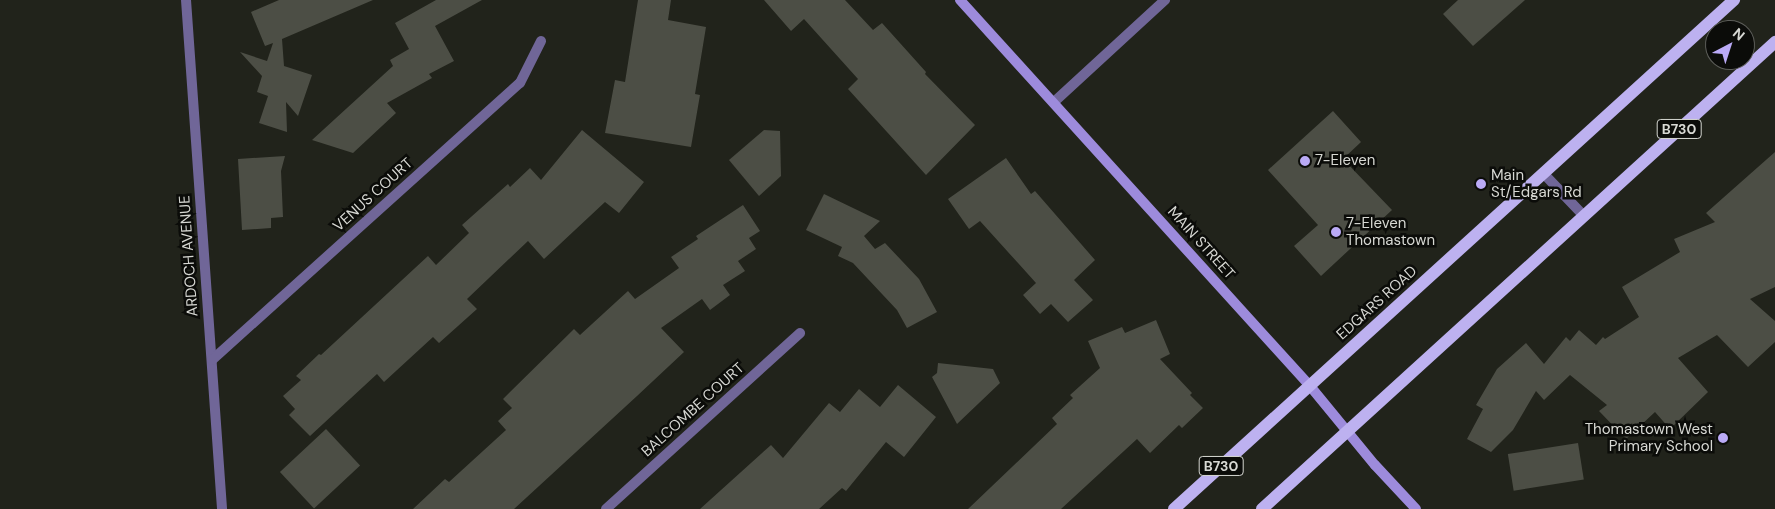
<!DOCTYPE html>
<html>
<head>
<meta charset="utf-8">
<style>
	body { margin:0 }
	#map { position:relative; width:1775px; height:509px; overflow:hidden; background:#21231b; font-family:"DM Sans",sans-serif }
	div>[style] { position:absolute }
	.building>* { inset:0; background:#4c4e45; transform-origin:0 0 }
	.lane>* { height:10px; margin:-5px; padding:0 5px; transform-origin:5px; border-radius:5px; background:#706698 }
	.street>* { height:10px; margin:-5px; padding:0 5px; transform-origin:5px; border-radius:5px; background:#706698 }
	.secondary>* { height:10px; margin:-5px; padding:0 5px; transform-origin:5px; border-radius:5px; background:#9d8bdc }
	.primary>* { height:12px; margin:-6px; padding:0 6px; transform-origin:6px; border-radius:6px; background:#bdb1f0 }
	.dots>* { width:14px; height:14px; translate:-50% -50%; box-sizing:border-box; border:2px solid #0b0c09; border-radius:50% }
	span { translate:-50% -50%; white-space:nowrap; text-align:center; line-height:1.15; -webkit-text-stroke:5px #0b0c09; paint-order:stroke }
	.shield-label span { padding:1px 4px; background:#0b0c09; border:1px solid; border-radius:4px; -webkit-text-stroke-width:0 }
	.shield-label { font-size:14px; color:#d7d8d3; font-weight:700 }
	.poi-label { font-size:15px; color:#d7d8d3 }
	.left { translate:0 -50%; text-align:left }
	.right { translate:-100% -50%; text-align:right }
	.street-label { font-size:15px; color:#d7d8d3 }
	.north { position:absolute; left:1705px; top:20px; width:50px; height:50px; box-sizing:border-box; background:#0b0c09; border:1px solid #5d5e5a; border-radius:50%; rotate:40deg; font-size:14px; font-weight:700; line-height:20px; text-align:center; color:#d7d8d3 }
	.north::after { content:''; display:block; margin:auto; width:18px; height:22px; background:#baaaf6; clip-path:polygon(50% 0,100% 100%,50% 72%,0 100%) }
</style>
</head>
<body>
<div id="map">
	<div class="building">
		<i style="clip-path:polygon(279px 0,373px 0,282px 39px,284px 66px,312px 75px,298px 116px,286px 102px,287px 132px,259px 123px,268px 96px,257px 92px,262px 76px,240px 52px,267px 61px,273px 43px,265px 46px,251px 12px)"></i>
		<i style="clip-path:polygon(436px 0,482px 0,435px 26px,454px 61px,429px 74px,432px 78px,387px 103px,396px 113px,353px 153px,312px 140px,393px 66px,390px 60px,409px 49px,395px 23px)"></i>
		<i style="clip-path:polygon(638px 0,671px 0,668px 20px,706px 27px,695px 94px,700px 95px,691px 147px,605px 133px,615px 80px,625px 82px)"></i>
		<i style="clip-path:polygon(764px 0,845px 0,873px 30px,882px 23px,926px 72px,925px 74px,975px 125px,926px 175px,848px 89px,858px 79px,804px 19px,791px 31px)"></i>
		<i style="clip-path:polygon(1458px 0,1525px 0,1473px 46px,1443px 14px)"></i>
		<i style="clip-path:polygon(1333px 111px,1361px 142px,1343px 159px,1392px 210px,1321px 276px,1294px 246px,1318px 225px,1268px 170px)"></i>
		<i style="clip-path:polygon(582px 130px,644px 182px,619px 213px,605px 202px,544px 259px,528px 241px,467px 299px,477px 309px,439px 343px,433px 337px,384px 382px,377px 374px,310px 436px,289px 415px,295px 409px,283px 396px,301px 380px,296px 376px,319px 354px,321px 355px,428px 256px,436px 265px,469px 233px,462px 225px,508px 184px,510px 187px,530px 168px,541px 180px)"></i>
		<i style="clip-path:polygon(764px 130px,780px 131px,781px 176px,759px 196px,729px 160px)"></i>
		<i style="clip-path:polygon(1775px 152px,1775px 287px,1750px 299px,1775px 321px,1775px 342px,1748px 367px,1717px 335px,1678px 358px,1708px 392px,1670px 429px,1655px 412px,1626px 439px,1599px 411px,1607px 405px,1570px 375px,1544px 400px,1536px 391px,1513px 430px,1491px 452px,1467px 439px,1483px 409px,1476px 405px,1497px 369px,1526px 343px,1544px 364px,1566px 337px,1570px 341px,1579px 330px,1596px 345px,1603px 337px,1605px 339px,1639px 317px,1622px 287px,1680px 252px,1674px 239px,1715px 222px,1706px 213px)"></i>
		<i style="clip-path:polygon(285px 156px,281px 171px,283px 217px,271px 218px,271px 228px,242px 230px,238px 159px)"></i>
		<i style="clip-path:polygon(1006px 158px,1031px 194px,1035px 191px,1095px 260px,1074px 280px,1093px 300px,1068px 322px,1051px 304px,1040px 314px,1023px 295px,1036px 283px,980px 221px,969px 229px,948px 199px)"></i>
		<i style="clip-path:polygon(824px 194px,880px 221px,864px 236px,875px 249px,885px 243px,919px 279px,937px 312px,907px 328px,897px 310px,853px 263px,838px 256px,842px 247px,806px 230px)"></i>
		<i style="clip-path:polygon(743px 205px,760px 231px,749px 238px,756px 249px,738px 261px,745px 271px,723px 285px,730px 295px,710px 310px,702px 299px,661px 328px,684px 352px,637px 396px,514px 509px,413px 509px,445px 479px,449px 482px,506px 430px,498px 421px,512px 408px,503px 399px,574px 329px,580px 335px,628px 291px,635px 299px,679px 268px,671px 257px,698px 239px,696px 236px)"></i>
		<i style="clip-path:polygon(1156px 320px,1170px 354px,1160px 359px,1192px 393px,1190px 395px,1203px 408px,1182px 428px,1179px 425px,1150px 453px,1137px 439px,1061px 509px,968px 509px,1057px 424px,1052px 418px,1073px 398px,1070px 395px,1100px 368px,1088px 341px,1122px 327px,1125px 333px)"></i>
		<i style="clip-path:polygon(938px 363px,993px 369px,1000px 383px,957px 424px,932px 377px,937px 373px)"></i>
		<i style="clip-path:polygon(898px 385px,936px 417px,904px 457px,886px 442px,846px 491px,842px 488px,819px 509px,700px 509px,771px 445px,783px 458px,829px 403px,840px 412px,859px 389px,880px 407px)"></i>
		<i style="left:326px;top:429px;width:50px;height:63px;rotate:47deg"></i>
		<i style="left:1578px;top:443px;width:37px;height:71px;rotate:81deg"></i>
	</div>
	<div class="lane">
		<i style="left:1544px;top:174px;width:58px;rotate:46.4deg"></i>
	</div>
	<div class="street">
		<i style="left:186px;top:0;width:510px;rotate:85.95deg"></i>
		<i style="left:1054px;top:102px;width:151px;rotate:-42.6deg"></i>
		<i style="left:212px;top:360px;width:414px;rotate:-42deg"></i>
		<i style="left:520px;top:83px;width:47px;rotate:-63.4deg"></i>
		<i style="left:606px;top:509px;width:262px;rotate:-42.2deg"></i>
	</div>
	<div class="secondary">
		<i style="left:960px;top:0;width:521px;rotate:47.8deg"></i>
		<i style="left:1310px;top:386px;width:102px;rotate:50.6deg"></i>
		<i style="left:1375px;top:465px;width:60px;rotate:47deg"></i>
	</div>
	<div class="primary">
		<i style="left:1174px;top:509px;width:757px;rotate:-42.27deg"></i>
		<i style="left:1262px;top:509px;width:694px;rotate:-42.31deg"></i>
	</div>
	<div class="dots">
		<i style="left:1305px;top:161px;background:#baaaf6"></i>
		<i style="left:1481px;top:184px;background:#baaaf6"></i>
		<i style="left:1336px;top:232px;background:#baaaf6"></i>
		<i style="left:1723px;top:438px;background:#baaaf6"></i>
	</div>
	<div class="shield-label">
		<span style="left:1679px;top:129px">B730</span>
		<span style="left:1221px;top:466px">B730</span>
	</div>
	<div class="poi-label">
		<span class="left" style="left:1315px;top:161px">7-Eleven</span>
		<span class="left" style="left:1491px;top:184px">Main<br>St/Edgars Rd</span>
		<span class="left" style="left:1346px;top:232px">7-Eleven<br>Thomastown</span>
		<span class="right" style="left:1713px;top:438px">Thomastown West<br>Primary School</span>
	</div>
	<div class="street-label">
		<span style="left:373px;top:195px;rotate:-42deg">VENUS COURT</span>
		<span style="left:1201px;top:243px;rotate:48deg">MAIN STREET</span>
		<span style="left:189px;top:256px;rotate:-94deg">ARDOCH AVENUE</span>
		<span style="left:1377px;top:303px;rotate:-42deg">EDGARS ROAD</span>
		<span style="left:693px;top:410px;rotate:-42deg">BALCOMBE COURT</span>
	</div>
	<div class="north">N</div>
</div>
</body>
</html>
